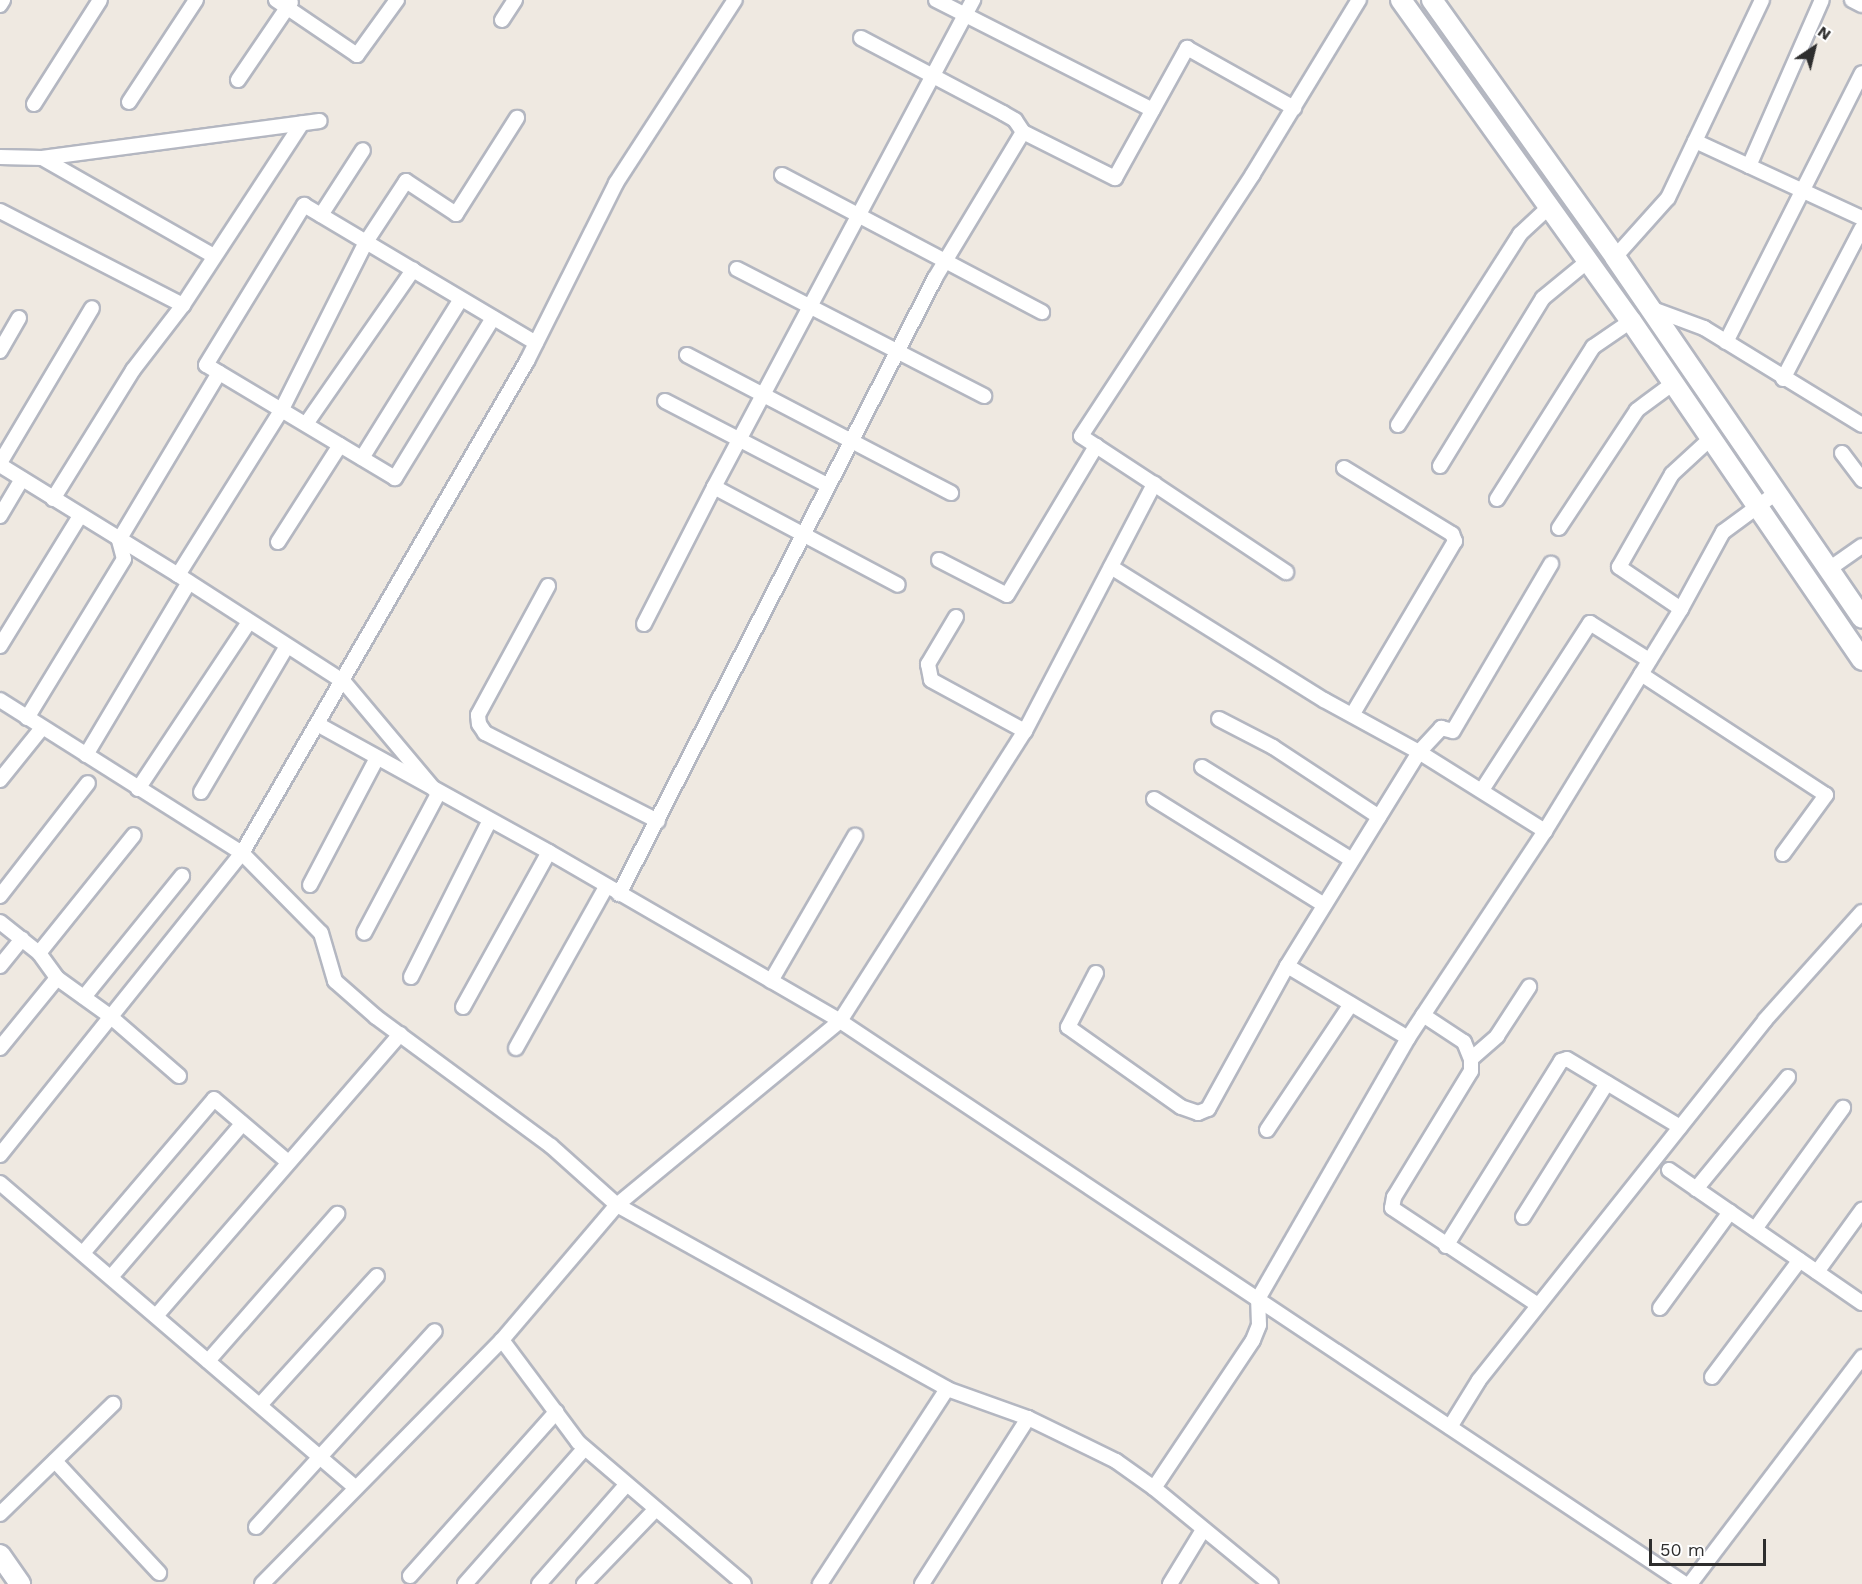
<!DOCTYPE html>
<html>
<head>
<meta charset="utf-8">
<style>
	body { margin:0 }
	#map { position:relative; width:1862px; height:1584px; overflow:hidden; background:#efe9e1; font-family:"Work Sans",sans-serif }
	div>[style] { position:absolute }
	.roads { filter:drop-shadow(2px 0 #b4b7c1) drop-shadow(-2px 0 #b4b7c1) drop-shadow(0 2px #b4b7c1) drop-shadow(0 -2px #b4b7c1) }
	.street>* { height:14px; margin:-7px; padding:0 7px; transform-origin:7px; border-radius:7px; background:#fff }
	.secondary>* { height:20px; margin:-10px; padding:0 10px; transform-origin:10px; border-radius:10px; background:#fff }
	span { translate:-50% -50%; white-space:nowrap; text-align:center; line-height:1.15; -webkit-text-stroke:6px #fff; paint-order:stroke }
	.north { position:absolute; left:1784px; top:18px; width:60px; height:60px; -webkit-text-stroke:4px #fff; paint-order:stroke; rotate:35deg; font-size:16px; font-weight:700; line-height:24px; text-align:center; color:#2e2e2e }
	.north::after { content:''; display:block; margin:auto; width:21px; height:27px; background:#2e2e2e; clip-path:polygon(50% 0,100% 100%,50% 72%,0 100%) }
	.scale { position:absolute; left:1649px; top:1539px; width:117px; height:27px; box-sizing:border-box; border:3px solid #2e2e2e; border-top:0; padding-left:8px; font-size:18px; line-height:21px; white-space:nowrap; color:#2e2e2e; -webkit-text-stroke:4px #fff; paint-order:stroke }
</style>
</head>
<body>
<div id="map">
	<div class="roads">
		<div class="street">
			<i style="left:276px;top:0;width:98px;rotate:34.2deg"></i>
			<i style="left:357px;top:55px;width:68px;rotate:-54deg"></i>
			<i style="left:936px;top:0;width:243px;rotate:26.9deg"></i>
			<i style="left:1852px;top:0;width:11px;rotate:27deg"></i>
			<i style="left:0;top:5px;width:6px;rotate:-59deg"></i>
			<i style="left:502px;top:20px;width:24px;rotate:-57deg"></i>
			<i style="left:861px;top:38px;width:161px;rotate:27.8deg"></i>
			<i style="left:1003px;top:113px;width:14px;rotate:30deg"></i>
			<i style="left:1015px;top:120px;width:14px;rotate:56deg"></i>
			<i style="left:238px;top:80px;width:94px;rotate:-55.8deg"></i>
			<i style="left:129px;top:102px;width:122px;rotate:-56.7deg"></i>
			<i style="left:34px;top:104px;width:123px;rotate:-57.6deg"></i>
			<i style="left:1695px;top:141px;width:184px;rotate:24.8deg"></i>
			<i style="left:0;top:157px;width:42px;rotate:1.4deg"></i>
			<i style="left:42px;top:158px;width:280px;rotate:-7.6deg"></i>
			<i style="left:42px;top:158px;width:198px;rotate:29.7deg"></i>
			<i style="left:1749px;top:166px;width:181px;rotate:-66.3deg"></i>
			<i style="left:782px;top:175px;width:294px;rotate:27.8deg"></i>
			<i style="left:0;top:211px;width:206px;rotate:27.2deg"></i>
			<i style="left:321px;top:215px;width:77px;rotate:-57.1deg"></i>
			<i style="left:1615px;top:257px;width:79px;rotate:-48.1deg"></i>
			<i style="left:1668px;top:198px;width:219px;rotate:-64.6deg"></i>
			<i style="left:737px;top:269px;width:278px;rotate:27.2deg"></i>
			<i style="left:1650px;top:308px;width:58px;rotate:20.3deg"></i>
			<i style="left:1704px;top:328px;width:185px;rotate:31.5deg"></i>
			<i style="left:493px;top:318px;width:188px;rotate:121.5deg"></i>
			<i style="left:395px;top:478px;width:220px;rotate:-149.1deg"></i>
			<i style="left:206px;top:365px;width:188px;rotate:-58.5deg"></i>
			<i style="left:304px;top:205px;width:127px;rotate:30.8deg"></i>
			<i style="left:413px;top:270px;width:143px;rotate:30.7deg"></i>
			<i style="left:1726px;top:342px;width:301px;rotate:-63.2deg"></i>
			<i style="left:0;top:351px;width:38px;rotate:-60deg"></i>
			<i style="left:687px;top:355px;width:298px;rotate:27.6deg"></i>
			<i style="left:1783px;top:379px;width:170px;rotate:-62.4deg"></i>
			<i style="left:665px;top:401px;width:182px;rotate:27.4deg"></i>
			<i style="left:306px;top:424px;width:188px;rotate:-55.2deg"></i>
			<i style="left:1398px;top:425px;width:227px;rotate:-57.4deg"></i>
			<i style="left:1520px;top:234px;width:41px;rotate:-43deg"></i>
			<i style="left:1842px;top:453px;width:34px;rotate:53deg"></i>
			<i style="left:362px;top:458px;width:187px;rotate:-58.1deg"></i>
			<i style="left:0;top:463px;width:180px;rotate:-59.3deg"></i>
			<i style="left:0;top:465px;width:209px;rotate:31.7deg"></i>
			<i style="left:178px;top:575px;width:196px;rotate:-57.9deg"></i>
			<i style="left:282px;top:409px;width:187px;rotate:-63.3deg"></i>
			<i style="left:366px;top:242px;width:73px;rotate:-56.7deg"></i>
			<i style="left:406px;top:181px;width:60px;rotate:33.4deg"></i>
			<i style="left:456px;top:214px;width:114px;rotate:-57.6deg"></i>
			<i style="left:1440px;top:466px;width:197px;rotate:-58.5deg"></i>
			<i style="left:1543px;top:298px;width:58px;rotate:-39.4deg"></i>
			<i style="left:1344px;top:468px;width:127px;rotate:31.4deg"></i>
			<i style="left:1452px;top:534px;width:8px;rotate:67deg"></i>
			<i style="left:1455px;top:541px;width:202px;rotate:120.6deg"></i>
			<i style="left:1154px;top:484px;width:87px;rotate:-146.7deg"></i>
			<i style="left:1081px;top:436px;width:313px;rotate:-56.7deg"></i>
			<i style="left:1253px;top:174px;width:204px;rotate:-58.7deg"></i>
			<i style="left:714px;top:487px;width:552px;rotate:-61.99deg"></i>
			<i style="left:53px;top:499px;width:152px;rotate:-58.2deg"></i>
			<i style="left:133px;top:370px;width:82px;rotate:-52.4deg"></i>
			<i style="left:183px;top:305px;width:217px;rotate:-56.8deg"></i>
			<i style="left:1497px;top:499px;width:180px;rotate:-57.7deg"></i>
			<i style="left:1593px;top:347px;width:46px;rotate:-34.4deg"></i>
			<i style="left:0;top:516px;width:43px;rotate:-59.3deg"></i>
			<i style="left:1559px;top:528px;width:141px;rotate:-56.5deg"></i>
			<i style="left:1637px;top:410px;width:44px;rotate:-36.6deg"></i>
			<i style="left:119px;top:540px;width:195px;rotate:-59.1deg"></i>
			<i style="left:278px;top:542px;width:115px;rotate:-57.4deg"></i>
			<i style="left:939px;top:560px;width:76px;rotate:27.2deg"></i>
			<i style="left:1007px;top:595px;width:174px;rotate:-59.1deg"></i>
			<i style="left:1111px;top:567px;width:251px;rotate:32deg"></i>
			<i style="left:1324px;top:700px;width:108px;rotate:28.7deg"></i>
			<i style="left:1419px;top:752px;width:149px;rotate:32.1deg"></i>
			<i style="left:1829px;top:569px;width:40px;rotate:-34.9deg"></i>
			<i style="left:178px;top:575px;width:197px;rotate:32.8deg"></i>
			<i style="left:344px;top:682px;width:146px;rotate:50deg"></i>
			<i style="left:438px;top:794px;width:157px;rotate:118deg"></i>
			<i style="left:548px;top:586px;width:147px;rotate:118.5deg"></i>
			<i style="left:478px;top:715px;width:9px;rotate:84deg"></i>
			<i style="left:479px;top:724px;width:11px;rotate:56deg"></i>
			<i style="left:485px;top:733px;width:194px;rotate:27deg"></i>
			<i style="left:1681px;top:609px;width:75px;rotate:-145.9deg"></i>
			<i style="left:1619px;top:567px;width:107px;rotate:-60.3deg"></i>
			<i style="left:1672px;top:474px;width:53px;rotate:-42.7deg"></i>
			<i style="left:956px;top:617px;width:55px;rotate:120.8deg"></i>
			<i style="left:928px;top:664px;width:16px;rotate:79deg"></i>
			<i style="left:931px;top:680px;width:107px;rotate:28.5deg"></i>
			<i style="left:644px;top:624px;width:154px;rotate:-62.9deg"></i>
			<i style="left:714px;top:487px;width:208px;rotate:28deg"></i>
			<i style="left:0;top:646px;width:153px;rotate:-58.4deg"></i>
			<i style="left:1641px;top:674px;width:221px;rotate:33.2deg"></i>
			<i style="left:1826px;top:795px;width:73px;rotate:126.1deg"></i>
			<i style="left:0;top:700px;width:286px;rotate:32.3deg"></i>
			<i style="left:242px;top:853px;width:112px;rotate:45.4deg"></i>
			<i style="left:321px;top:933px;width:50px;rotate:73.7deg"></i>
			<i style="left:335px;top:981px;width:55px;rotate:41.3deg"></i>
			<i style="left:376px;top:1017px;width:217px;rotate:36.4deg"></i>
			<i style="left:551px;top:1146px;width:89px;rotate:41.8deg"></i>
			<i style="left:617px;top:1205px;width:378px;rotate:29.1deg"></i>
			<i style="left:947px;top:1389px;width:233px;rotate:123.1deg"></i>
			<i style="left:27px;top:718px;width:186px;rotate:-58.6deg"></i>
			<i style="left:124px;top:559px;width:20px;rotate:-105deg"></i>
			<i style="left:1219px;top:719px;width:61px;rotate:27.4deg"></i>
			<i style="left:1273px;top:747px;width:127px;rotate:33.4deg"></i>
			<i style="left:319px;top:725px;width:263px;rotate:28.9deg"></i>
			<i style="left:549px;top:852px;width:337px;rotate:30.1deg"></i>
			<i style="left:840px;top:1021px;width:1015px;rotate:33.67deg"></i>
			<i style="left:86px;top:755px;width:201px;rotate:-59.2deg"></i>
			<i style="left:1202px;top:767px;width:176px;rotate:31.8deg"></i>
			<i style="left:0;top:780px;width:67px;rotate:-51.1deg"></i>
			<i style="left:138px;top:789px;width:201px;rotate:-56.4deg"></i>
			<i style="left:1482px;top:790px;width:199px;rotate:-57.1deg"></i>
			<i style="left:1590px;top:623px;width:70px;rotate:32.1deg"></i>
			<i style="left:201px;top:792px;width:169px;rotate:-59.5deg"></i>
			<i style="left:1154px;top:799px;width:200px;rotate:31.9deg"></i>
			<i style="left:310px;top:885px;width:144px;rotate:-62.2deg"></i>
			<i style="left:619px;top:894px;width:692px;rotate:-62.84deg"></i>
			<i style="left:935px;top:278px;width:170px;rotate:-58.9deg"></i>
			<i style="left:1023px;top:132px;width:103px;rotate:26.6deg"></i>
			<i style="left:1115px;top:178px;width:149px;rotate:-61deg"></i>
			<i style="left:1187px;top:48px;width:123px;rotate:29.3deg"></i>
			<i style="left:0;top:896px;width:143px;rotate:-52.1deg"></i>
			<i style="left:0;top:922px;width:50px;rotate:38.5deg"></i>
			<i style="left:39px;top:953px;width:31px;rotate:54deg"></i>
			<i style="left:57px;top:978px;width:67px;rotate:35.8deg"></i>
			<i style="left:111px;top:1017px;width:90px;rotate:40.9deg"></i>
			<i style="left:39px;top:953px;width:151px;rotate:-51.2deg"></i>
			<i style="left:0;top:966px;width:35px;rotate:-51deg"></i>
			<i style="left:1096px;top:973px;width:61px;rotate:117.4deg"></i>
			<i style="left:1068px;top:1027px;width:138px;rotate:35.3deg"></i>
			<i style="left:1181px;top:1107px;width:18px;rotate:19deg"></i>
			<i style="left:1198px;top:1113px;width:11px;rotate:-22deg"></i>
			<i style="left:1208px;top:1109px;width:163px;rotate:-61.1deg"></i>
			<i style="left:411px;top:977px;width:174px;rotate:-63.3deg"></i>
			<i style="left:771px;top:981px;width:168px;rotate:-59.9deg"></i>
			<i style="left:84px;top:997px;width:156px;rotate:-51deg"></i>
			<i style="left:463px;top:1007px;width:177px;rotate:-61deg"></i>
			<i style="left:1423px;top:1015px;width:49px;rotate:33.4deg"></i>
			<i style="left:1464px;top:1042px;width:18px;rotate:68deg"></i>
			<i style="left:1471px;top:1059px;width:12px;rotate:90deg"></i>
			<i style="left:1471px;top:1071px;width:148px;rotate:121.4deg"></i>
			<i style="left:1394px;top:1197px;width:11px;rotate:100deg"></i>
			<i style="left:1392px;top:1208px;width:175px;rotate:33.6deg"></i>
			<i style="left:1408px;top:1038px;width:141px;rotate:-149.2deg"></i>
			<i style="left:1287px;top:966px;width:251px;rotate:-58.3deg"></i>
			<i style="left:1419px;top:752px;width:33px;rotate:-47deg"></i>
			<i style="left:1441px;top:728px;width:12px;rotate:14deg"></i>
			<i style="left:1453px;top:731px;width:194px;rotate:-59.6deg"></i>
			<i style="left:0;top:1048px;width:90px;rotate:-50.8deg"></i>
			<i style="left:516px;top:1048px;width:184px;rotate:-60.8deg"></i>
			<i style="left:1471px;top:1059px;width:35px;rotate:-41deg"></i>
			<i style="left:1497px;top:1036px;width:59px;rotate:-56.9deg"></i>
			<i style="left:1267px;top:1130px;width:151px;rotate:-56.3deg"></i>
			<i style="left:0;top:1155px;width:387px;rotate:-51.3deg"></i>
			<i style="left:242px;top:853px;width:569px;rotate:-59.92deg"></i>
			<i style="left:527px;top:361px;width:199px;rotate:-63.4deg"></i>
			<i style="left:616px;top:183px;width:218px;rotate:-57deg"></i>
			<i style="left:1669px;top:1170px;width:234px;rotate:34.6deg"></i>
			<i style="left:0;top:1183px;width:467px;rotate:40.6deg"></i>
			<i style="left:1696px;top:1189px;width:145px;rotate:-50.6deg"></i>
			<i style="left:1523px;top:1217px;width:158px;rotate:-57.9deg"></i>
			<i style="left:1755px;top:1229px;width:150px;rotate:-54deg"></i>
			<i style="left:1446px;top:1246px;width:218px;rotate:-58.1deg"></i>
			<i style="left:1561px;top:1061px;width:6px;rotate:-18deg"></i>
			<i style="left:1567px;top:1059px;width:132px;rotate:31deg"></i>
			<i style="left:83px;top:1253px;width:202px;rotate:-49.6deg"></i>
			<i style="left:214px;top:1099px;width:97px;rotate:40.4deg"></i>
			<i style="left:1817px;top:1272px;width:77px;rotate:-54deg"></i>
			<i style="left:111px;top:1277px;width:201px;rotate:-49.4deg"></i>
			<i style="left:1660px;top:1308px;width:119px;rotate:-53.9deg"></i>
			<i style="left:156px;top:1316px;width:373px;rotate:-49.1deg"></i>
			<i style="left:502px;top:1340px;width:127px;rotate:53.3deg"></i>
			<i style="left:578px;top:1442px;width:218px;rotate:40.5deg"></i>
			<i style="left:208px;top:1361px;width:196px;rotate:-48.7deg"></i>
			<i style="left:1712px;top:1377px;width:146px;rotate:-53.1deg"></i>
			<i style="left:947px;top:1389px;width:86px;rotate:19.7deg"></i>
			<i style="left:260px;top:1405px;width:174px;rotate:-47.8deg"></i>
			<i style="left:1450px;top:1427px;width:55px;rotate:-58.3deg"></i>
			<i style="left:1479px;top:1380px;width:460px;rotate:-51.5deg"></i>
			<i style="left:1765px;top:1020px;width:145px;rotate:-48.1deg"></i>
			<i style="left:55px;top:1461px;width:153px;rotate:47.1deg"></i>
			<i style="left:1154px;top:1488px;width:178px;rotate:-56.2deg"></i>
			<i style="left:1253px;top:1340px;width:16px;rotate:-68deg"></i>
			<i style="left:1259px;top:1325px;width:26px;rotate:-92deg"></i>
			<i style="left:1258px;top:1299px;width:301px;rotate:-60.1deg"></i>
			<i style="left:1408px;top:1038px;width:248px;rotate:-56.5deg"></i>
			<i style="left:1545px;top:831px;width:260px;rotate:-58.5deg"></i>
			<i style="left:1681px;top:609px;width:88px;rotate:-61.4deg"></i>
			<i style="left:1723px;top:532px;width:66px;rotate:-36.3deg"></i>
			<i style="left:0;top:1514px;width:158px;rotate:-44.2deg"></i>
			<i style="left:256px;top:1527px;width:265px;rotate:-47.6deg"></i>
			<i style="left:410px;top:1576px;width:220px;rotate:-48.3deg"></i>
			<i style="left:262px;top:1584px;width:342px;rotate:-45.5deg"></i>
			<i style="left:502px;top:1340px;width:177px;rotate:-49.6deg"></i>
			<i style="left:617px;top:1205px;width:289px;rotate:-39.5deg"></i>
			<i style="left:840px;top:1021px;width:344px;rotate:-57.5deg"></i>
			<i style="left:1025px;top:731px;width:279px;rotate:-62.4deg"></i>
			<i style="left:1154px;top:484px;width:159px;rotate:33.7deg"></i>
			<i style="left:465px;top:1584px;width:181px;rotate:-48.6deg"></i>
			<i style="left:539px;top:1584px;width:132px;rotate:-48.7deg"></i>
			<i style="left:584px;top:1584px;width:103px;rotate:-46.2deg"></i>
			<i style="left:922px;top:1584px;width:197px;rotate:-57.4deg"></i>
			<i style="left:1028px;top:1418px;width:98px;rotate:26deg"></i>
			<i style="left:1116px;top:1461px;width:47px;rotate:35.4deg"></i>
			<i style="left:1154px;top:1488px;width:151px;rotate:39.4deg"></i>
			<i style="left:1170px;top:1584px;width:63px;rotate:-58.6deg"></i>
			<i style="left:1690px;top:1584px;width:285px;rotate:-52.8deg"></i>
		</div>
		<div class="secondary">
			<i style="left:1401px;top:0;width:395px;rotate:54.4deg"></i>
			<i style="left:1631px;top:321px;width:410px;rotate:55.7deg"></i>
			<i style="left:1432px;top:0;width:315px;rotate:54.5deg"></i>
			<i style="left:1615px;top:257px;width:437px;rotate:55.6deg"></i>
			<i style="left:0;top:1555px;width:35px;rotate:55deg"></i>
		</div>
	</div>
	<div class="north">N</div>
	<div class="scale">50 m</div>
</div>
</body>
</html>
